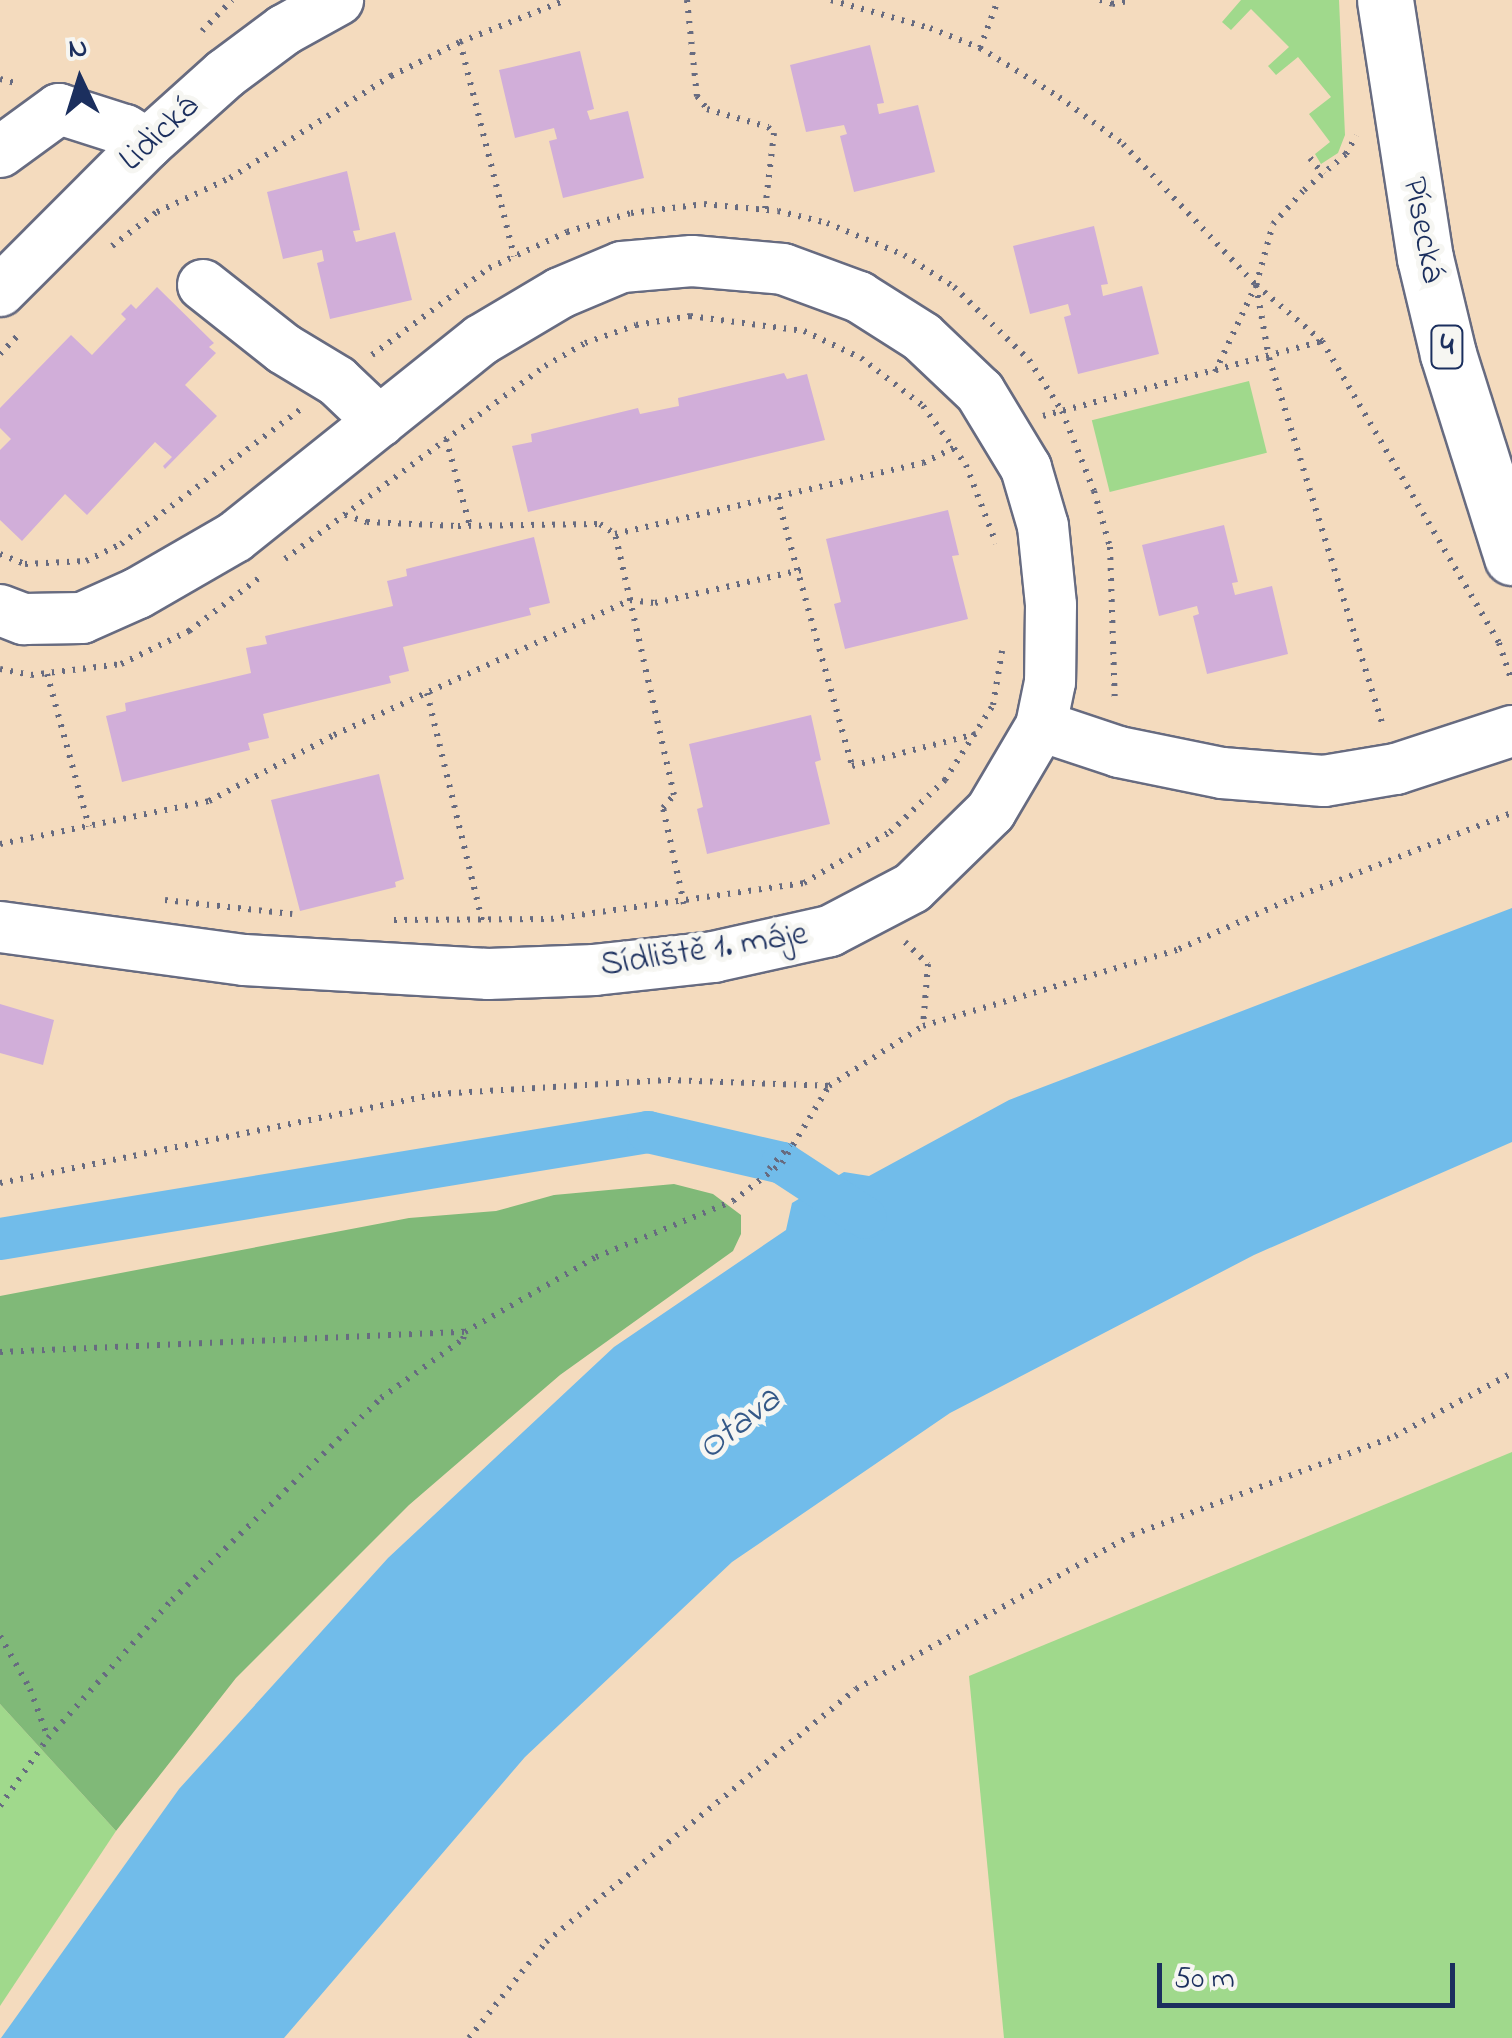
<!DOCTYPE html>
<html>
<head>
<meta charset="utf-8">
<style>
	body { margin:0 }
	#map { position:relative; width:1512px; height:2038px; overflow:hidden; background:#f4dbbe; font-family:"Indie Flower",sans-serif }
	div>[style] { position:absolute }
	.green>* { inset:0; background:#a0d98c; transform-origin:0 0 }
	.forest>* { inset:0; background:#80b978 }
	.water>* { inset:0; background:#71bcea }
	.canal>* { height:42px; margin:-21px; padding:0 21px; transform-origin:21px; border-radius:21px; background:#71bcea }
	.building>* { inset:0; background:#d1aed9 }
	.path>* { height:6px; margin-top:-3px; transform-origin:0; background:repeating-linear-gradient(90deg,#676b80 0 2.5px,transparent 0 10.5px) }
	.roads { filter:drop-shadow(2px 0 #676b80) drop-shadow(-2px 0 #676b80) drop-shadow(0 2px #676b80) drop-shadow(0 -2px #676b80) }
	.minor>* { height:50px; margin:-25px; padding:0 25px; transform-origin:25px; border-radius:25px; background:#fff }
	.major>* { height:55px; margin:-27.5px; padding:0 27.5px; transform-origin:27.5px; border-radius:27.5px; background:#fff }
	span { translate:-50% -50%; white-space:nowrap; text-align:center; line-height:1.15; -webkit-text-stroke:10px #f6f6f2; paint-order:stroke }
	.shield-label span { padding:2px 8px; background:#f6f6f2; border:2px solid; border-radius:8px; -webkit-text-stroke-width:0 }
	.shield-label { font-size:32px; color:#1b2f5e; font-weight:700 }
	.street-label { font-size:35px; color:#1b2f5e }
	.water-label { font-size:38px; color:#355988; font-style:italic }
	.north { position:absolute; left:30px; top:30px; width:100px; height:100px; -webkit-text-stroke:8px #f6f6f2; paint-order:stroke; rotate:356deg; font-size:28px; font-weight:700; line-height:40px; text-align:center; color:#1b2f5e }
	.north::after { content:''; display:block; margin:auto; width:35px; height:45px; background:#1b2f5e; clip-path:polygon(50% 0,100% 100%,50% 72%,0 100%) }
	.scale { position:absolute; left:1157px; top:1963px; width:298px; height:45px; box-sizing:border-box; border:5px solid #1b2f5e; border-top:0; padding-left:12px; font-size:30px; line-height:35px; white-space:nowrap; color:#1b2f5e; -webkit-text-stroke:8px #f6f6f2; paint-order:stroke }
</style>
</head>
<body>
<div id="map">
	<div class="green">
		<i style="clip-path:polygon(1241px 0,1339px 0,1345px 135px,1338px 153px,1321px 164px,1315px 154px,1330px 142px,1309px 114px,1331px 97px,1298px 57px,1276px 75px,1268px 66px,1289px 47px,1251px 9px,1231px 30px,1222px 22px)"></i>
		<i style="left:1249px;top:381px;width:74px;height:162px;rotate:76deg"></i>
		<i style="clip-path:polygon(1512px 1452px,1512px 2038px,1004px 2038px,969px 1676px)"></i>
		<i style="clip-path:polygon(0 1704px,116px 1831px,0 2006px)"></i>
	</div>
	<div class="forest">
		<i style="clip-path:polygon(674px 1184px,713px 1194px,741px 1215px,741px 1234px,733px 1251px,560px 1375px,409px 1505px,236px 1678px,116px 1831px,0 1704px,0 1296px,409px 1218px,496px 1211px,554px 1195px)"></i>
	</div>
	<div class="water">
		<i style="clip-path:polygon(1512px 908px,1512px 1142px,1254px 1255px,950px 1413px,732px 1562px,525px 1757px,284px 2038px,1px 2038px,179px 1789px,388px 1558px,614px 1347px,786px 1230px,792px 1203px,844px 1172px,869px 1176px,1009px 1100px)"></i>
	</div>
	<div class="canal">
		<i style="left:0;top:1239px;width:657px;rotate:-9.38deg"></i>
		<i style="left:648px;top:1132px;width:138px;rotate:13deg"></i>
		<i style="left:782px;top:1163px;width:100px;rotate:33.2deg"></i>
	</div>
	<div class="building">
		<i style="clip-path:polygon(870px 45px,884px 103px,877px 104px,879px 114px,918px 105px,935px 172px,854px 192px,840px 136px,847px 134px,844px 125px,806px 132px,790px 65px)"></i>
		<i style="clip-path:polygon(580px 51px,594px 109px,587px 111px,590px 120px,628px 111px,644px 178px,563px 198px,549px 141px,557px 139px,554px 128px,515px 138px,499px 70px)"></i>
		<i style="clip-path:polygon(347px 171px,360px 230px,353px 231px,356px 242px,395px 232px,412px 300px,330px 319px,317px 263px,324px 261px,322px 250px,283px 259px,267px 192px)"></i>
		<i style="clip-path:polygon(1094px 226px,1108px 284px,1101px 285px,1103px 296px,1142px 286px,1159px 354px,1078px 374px,1064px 317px,1071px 315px,1068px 304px,1030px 314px,1013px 246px)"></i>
		<i style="clip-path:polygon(157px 287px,214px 343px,209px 347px,216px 353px,185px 385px,217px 416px,165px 469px,163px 466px,172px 457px,155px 442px,87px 515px,65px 494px,22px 541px,0 520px,0 450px,11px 439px,0 428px,0 408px,71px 335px,92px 355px,126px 319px,121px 314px,131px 304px,136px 309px)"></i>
		<i style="clip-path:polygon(784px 373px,787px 379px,807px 374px,825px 440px,528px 512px,512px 446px,532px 442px,531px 434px,638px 408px,640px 414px,679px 406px,678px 398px)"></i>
		<i style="clip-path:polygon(948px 510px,959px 555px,952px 556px,968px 619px,845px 649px,834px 604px,841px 602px,826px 539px)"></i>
		<i style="clip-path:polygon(1224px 525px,1238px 582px,1232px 583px,1235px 595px,1272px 586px,1288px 654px,1207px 674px,1193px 616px,1199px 614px,1197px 606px,1159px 616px,1142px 545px)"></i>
		<i style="clip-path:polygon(534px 537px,550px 603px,529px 608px,531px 615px,403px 647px,409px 671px,389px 676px,391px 683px,263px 714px,269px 738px,248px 743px,250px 750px,122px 782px,106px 716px,126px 711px,125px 703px,251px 673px,246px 648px,267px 644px,265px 636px,393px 606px,387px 581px,407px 576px,406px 569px)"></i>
		<i style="clip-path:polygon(811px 715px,821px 760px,815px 762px,830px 824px,707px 854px,697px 809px,703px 807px,689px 744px)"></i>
		<i style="clip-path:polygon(379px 774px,404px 879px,395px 882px,396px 887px,300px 911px,271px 800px)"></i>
		<i style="clip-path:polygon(0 1004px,54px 1020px,43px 1065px,0 1053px)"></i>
	</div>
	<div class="path">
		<i style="left:687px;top:0;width:97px;rotate:84.1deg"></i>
		<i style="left:697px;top:96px;width:16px;rotate:52deg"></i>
		<i style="left:707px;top:109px;width:64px;rotate:16.4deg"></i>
		<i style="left:768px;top:127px;width:8px;rotate:45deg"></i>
		<i style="left:774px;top:133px;width:78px;rotate:96.7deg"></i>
		<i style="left:831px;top:0;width:103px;rotate:15.8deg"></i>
		<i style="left:930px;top:28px;width:54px;rotate:21.8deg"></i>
		<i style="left:980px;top:48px;width:93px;rotate:31.8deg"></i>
		<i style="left:1059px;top:97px;width:79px;rotate:36.3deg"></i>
		<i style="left:1123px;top:144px;width:194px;rotate:46.7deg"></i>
		<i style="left:1256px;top:285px;width:87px;rotate:40.3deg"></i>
		<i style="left:1322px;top:341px;width:350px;rotate:59.6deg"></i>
		<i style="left:1499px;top:643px;width:41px;rotate:71.6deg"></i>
		<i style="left:1100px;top:0;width:13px;rotate:18deg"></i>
		<i style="left:1112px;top:4px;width:20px;rotate:-11deg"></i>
		<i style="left:202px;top:31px;width:43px;rotate:-45.9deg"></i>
		<i style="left:460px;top:42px;width:221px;rotate:75.8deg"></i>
		<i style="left:980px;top:48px;width:51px;rotate:-69.4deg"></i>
		<i style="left:0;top:79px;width:20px;rotate:15deg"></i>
		<i style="left:1310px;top:158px;width:21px;rotate:51deg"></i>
		<i style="left:112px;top:246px;width:56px;rotate:-37.1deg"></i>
		<i style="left:157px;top:212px;width:81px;rotate:-25deg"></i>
		<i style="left:230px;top:178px;width:191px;rotate:-32.4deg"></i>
		<i style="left:391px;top:76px;width:77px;rotate:-26.2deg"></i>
		<i style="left:460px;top:42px;width:114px;rotate:-21.6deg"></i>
		<i style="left:1256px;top:285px;width:74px;rotate:79.9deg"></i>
		<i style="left:1269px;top:358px;width:388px;rotate:72.8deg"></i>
		<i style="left:0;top:354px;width:29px;rotate:-46deg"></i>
		<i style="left:372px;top:355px;width:146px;rotate:-36.6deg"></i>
		<i style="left:489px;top:268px;width:86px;rotate:-24.8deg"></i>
		<i style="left:567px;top:232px;width:67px;rotate:-16.5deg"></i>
		<i style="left:631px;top:213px;width:74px;rotate:-7deg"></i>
		<i style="left:704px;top:204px;width:74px;rotate:5.4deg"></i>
		<i style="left:778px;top:211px;width:50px;rotate:13.8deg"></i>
		<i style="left:827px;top:223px;width:83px;rotate:22.6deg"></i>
		<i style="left:904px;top:255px;width:59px;rotate:32.6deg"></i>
		<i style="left:954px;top:287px;width:105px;rotate:44.2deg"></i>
		<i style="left:1029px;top:360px;width:61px;rotate:57.1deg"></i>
		<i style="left:1062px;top:411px;width:86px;rotate:68.2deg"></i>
		<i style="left:1094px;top:491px;width:58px;rotate:74.1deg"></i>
		<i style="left:1110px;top:547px;width:157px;rotate:88.2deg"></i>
		<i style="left:1215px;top:372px;width:96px;rotate:-64.8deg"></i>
		<i style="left:1256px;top:285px;width:63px;rotate:-74.4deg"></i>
		<i style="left:1273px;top:224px;width:46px;rotate:-47.6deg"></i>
		<i style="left:1304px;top:190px;width:55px;rotate:-40.6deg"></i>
		<i style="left:1346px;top:154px;width:21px;rotate:-61deg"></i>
		<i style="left:1043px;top:416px;width:289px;rotate:-15deg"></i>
		<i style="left:446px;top:439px;width:90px;rotate:74.6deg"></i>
		<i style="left:777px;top:497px;width:279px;rotate:74.4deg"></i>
		<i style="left:852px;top:766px;width:128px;rotate:-14.5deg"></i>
		<i style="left:345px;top:515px;width:23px;rotate:18deg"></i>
		<i style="left:367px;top:522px;width:91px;rotate:2.5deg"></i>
		<i style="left:458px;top:526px;width:142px;rotate:-0.8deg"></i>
		<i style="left:600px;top:524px;width:18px;rotate:34deg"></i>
		<i style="left:0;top:554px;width:27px;rotate:22deg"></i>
		<i style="left:25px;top:564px;width:61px;rotate:-2.8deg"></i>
		<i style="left:86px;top:561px;width:39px;rotate:-26deg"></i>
		<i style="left:121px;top:544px;width:226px;rotate:-36.9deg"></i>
		<i style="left:285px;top:559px;width:324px;rotate:-36.6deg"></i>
		<i style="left:545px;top:366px;width:46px;rotate:-29.9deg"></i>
		<i style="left:585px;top:343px;width:54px;rotate:-19.4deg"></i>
		<i style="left:636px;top:325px;width:55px;rotate:-9.5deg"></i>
		<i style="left:690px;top:316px;width:115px;rotate:7.5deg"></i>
		<i style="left:804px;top:331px;width:63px;rotate:25.3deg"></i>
		<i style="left:861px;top:358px;width:78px;rotate:37.7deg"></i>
		<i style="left:923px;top:406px;width:73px;rotate:53.9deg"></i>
		<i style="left:966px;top:465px;width:84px;rotate:69deg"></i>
		<i style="left:0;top:669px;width:32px;rotate:11deg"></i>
		<i style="left:31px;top:675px;width:91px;rotate:-7deg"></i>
		<i style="left:121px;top:664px;width:76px;rotate:-25.9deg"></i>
		<i style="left:189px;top:631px;width:88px;rotate:-37.1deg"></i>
		<i style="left:47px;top:674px;width:158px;rotate:74.6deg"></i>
		<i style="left:427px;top:693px;width:234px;rotate:76.4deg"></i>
		<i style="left:0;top:844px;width:213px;rotate:-11.6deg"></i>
		<i style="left:209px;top:801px;width:141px;rotate:-27.8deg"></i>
		<i style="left:334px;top:735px;width:325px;rotate:-24.5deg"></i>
		<i style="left:630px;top:600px;width:25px;rotate:7deg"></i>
		<i style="left:655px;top:603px;width:150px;rotate:-12.7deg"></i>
		<i style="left:165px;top:900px;width:128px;rotate:6.3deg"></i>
		<i style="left:684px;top:904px;width:98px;rotate:-102.3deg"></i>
		<i style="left:663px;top:808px;width:17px;rotate:-50deg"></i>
		<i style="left:674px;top:795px;width:268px;rotate:-102.7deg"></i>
		<i style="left:615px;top:534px;width:316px;rotate:-13deg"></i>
		<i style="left:923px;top:463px;width:37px;rotate:-26deg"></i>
		<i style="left:394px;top:920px;width:157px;rotate:-0.4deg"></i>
		<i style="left:551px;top:919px;width:256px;rotate:-8.1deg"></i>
		<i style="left:804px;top:883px;width:100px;rotate:-30.7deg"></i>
		<i style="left:890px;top:832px;width:76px;rotate:-43.4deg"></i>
		<i style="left:945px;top:780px;width:89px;rotate:-57.4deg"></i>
		<i style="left:993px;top:705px;width:55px;rotate:-80.5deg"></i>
		<i style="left:905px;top:942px;width:32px;rotate:44deg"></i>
		<i style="left:928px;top:964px;width:62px;rotate:94.6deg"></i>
		<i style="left:769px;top:1169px;width:32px;rotate:-49deg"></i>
		<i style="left:0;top:1183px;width:447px;rotate:-11.5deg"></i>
		<i style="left:438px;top:1094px;width:230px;rotate:-3.5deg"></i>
		<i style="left:668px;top:1080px;width:160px;rotate:2.1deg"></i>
		<i style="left:0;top:1352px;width:465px;rotate:-2.5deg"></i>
		<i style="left:0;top:1636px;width:61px;rotate:60.5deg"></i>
		<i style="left:30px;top:1689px;width:52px;rotate:69.8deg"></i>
		<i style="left:0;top:1806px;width:83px;rotate:-54.8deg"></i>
		<i style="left:48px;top:1738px;width:186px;rotate:-48.1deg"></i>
		<i style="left:172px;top:1600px;width:291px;rotate:-44deg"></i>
		<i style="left:381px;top:1398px;width:101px;rotate:-35.7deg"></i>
		<i style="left:463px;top:1339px;width:7px;rotate:-74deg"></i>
		<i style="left:465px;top:1332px;width:151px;rotate:-29.8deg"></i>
		<i style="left:596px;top:1257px;width:148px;rotate:-22.2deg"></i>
		<i style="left:733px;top:1201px;width:62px;rotate:-37.8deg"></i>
		<i style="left:782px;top:1163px;width:90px;rotate:-58.6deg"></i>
		<i style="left:829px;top:1086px;width:112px;rotate:-32.6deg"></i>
		<i style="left:923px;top:1026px;width:267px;rotate:-16.7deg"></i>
		<i style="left:1179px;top:949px;width:123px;rotate:-24.1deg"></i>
		<i style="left:1291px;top:899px;width:237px;rotate:-21.3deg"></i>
		<i style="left:469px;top:2038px;width:123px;rotate:-51.3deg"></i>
		<i style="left:546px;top:1942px;width:400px;rotate:-39.2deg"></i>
		<i style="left:856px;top:1689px;width:316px;rotate:-29.2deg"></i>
		<i style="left:1132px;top:1535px;width:281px;rotate:-20.6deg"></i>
		<i style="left:1395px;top:1436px;width:133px;rotate:-28.3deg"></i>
	</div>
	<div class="roads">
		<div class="minor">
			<i style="left:0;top:152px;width:73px;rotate:-36.1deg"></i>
			<i style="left:59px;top:109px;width:69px;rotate:17.7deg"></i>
			<i style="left:125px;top:130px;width:26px;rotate:32deg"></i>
			<i style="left:203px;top:285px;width:103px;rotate:38.3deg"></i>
			<i style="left:284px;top:349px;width:62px;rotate:31.1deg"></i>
			<i style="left:337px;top:381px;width:59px;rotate:43.6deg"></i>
			<i style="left:0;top:291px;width:208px;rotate:-45deg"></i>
			<i style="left:147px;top:144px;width:105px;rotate:-41.9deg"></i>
			<i style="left:225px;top:74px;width:74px;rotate:-36.7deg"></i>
			<i style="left:284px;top:30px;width:62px;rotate:-29.1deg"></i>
			<i style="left:0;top:610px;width:26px;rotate:21deg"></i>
			<i style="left:24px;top:619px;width:58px;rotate:-1deg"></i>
			<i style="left:82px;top:618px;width:61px;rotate:-24.1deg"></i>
			<i style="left:138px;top:593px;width:112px;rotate:-30deg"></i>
			<i style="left:235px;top:537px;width:315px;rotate:-38.7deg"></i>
			<i style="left:481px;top:340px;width:92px;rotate:-30.7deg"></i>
			<i style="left:560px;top:293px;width:67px;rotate:-22.8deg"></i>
			<i style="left:622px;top:267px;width:70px;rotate:-4.9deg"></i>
			<i style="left:692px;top:261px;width:91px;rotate:5deg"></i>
			<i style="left:783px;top:269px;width:81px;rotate:20.2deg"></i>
			<i style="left:859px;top:297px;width:75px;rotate:32.4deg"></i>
			<i style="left:922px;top:337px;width:80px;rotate:43.5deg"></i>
			<i style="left:980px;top:392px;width:89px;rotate:58.8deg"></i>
			<i style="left:1026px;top:468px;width:60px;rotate:73.7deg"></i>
			<i style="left:1043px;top:526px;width:79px;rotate:84.2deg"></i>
			<i style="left:1051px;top:605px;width:77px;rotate:90.7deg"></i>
			<i style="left:1050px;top:682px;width:45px;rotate:101.6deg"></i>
			<i style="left:1041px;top:726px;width:99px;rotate:120.5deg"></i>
			<i style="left:991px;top:811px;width:110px;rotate:135.7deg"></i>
			<i style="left:912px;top:888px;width:93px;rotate:152.3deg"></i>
			<i style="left:830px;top:931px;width:119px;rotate:167.4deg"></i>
			<i style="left:714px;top:957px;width:120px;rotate:173.8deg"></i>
			<i style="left:595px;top:970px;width:107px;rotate:177.9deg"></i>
			<i style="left:488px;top:974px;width:244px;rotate:-176.7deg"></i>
			<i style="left:244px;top:960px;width:246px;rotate:-172.3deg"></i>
			<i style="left:1041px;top:726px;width:82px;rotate:18.4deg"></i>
			<i style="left:1119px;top:752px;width:105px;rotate:11.5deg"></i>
			<i style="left:1222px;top:773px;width:102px;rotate:4.5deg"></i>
			<i style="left:1324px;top:781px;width:73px;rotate:-9.5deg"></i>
			<i style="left:1396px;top:769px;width:122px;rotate:-18.1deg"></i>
		</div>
		<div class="major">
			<i style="left:1385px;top:0;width:261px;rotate:81.2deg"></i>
			<i style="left:1425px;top:258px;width:99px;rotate:76.5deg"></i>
			<i style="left:1448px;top:354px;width:213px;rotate:72.5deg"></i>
		</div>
	</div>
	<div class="shield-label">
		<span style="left:1447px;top:347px">4</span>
	</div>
	<div class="street-label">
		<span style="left:160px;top:134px;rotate:-43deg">Lidická</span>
		<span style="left:1422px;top:230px;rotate:79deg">Písecká</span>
		<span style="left:704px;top:951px;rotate:-9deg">Sídliště 1. máje</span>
	</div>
	<div class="water-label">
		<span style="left:740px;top:1425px;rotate:-38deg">Otava</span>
	</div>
	<div class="north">N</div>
	<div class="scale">50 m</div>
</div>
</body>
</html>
